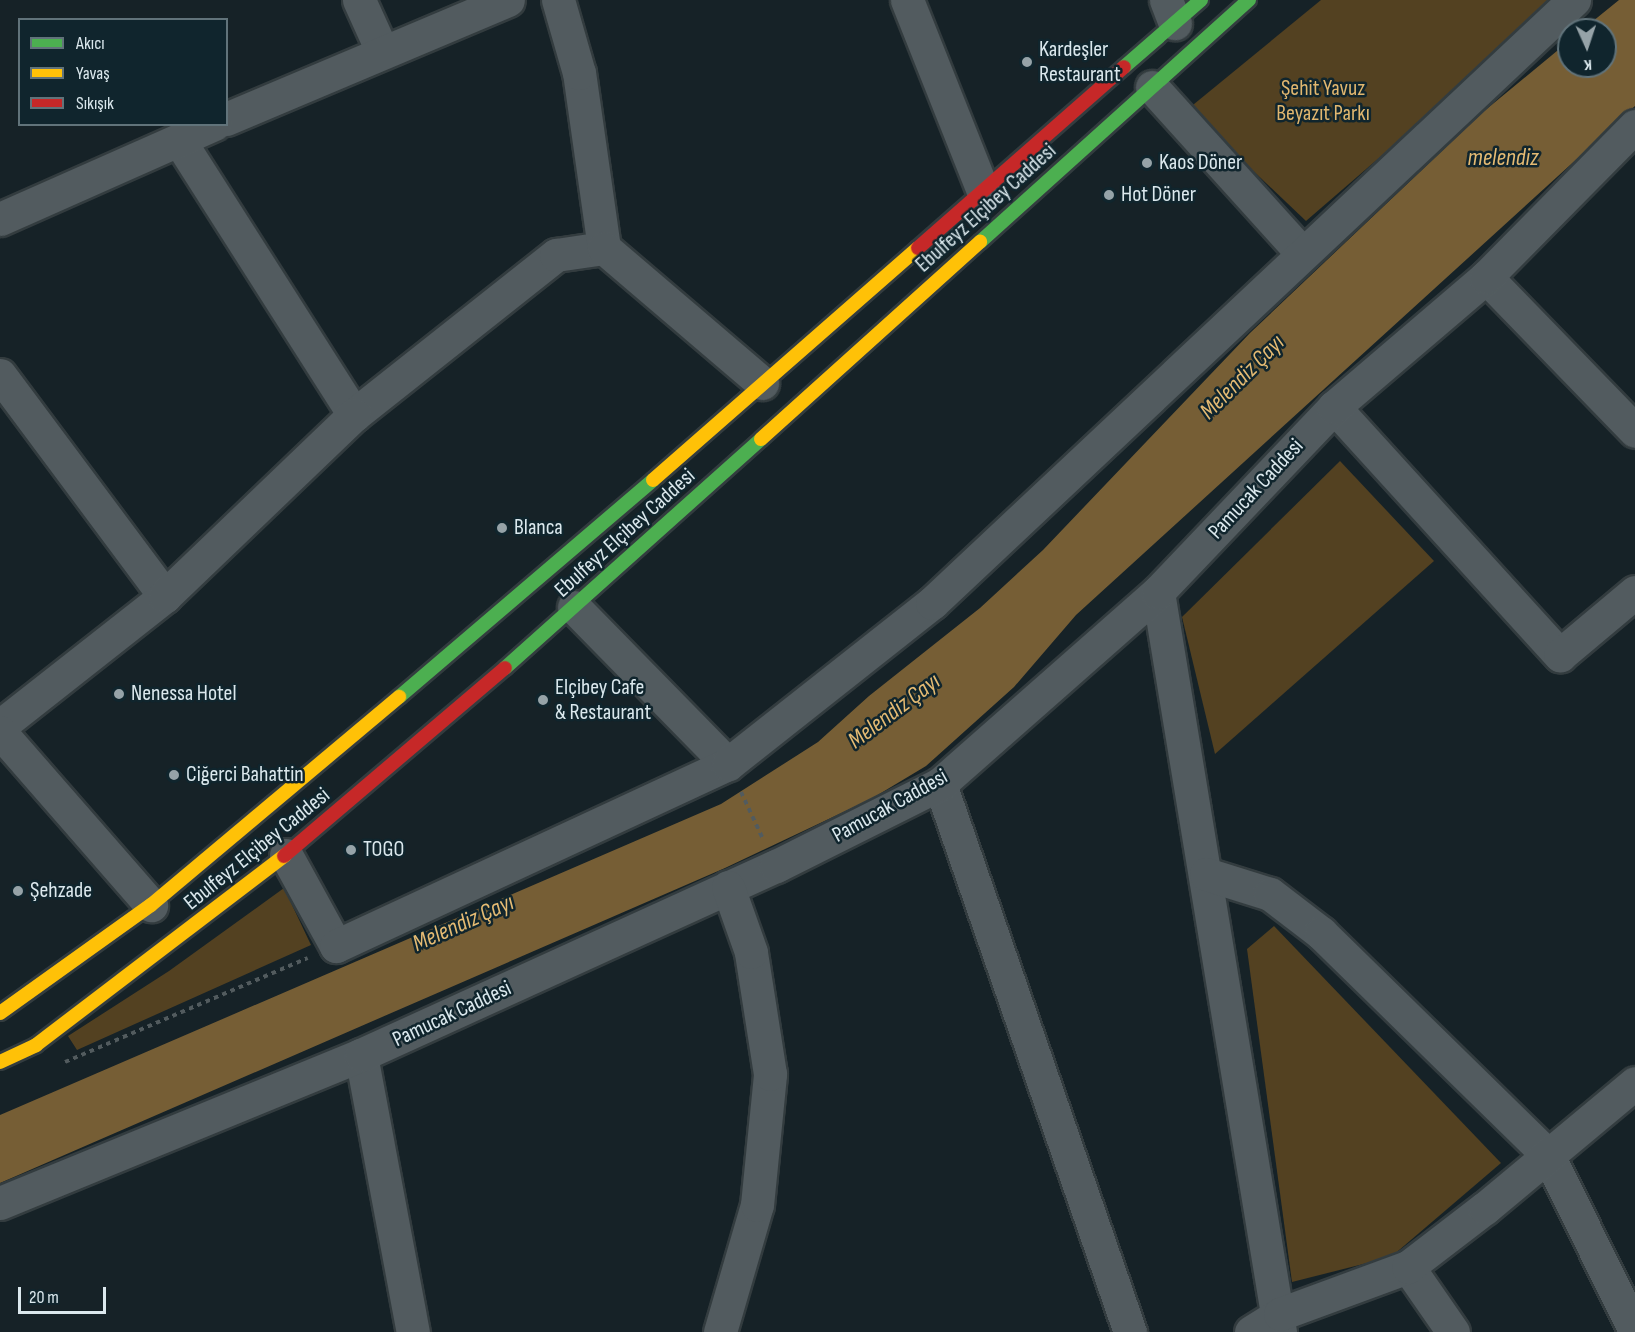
<!DOCTYPE html>
<html>
<head>
<meta charset="utf-8">
<style>
	body { margin:0 }
	#map { position:relative; width:1635px; height:1332px; overflow:hidden; background:#162227; font-family:"Sofia Sans Condensed",sans-serif }
	div>[style] { position:absolute }
	.green>* { inset:0; background:#534121 }
	.water>* { inset:0; background:#765e35 }
	.path>* { height:4px; margin-top:-2px; transform-origin:0; background:repeating-linear-gradient(90deg,#525b5e 0 4.5px,transparent 0 9px) }
	.roads { filter:drop-shadow(2px 0 #333c3f) drop-shadow(-2px 0 #333c3f) drop-shadow(0 2px #333c3f) drop-shadow(0 -2px #333c3f) }
	.street>* { height:33px; margin:-16.5px; padding:0 16.5px; transform-origin:16.5px; border-radius:16.5px; background:#525b5f }
	.fast>* { height:14px; margin:-7px; padding:0 7px; transform-origin:7px; border-radius:7px; background:#4caf50 }
	.slow>* { height:14px; margin:-7px; padding:0 7px; transform-origin:7px; border-radius:7px; background:#ffc107 }
	.jam>* { height:14px; margin:-7px; padding:0 7px; transform-origin:7px; border-radius:7px; background:#c62828 }
	.dots>* { width:16px; height:16px; translate:-50% -50%; box-sizing:border-box; border:3px solid #10252d; border-radius:50% }
	span { translate:-50% -50%; white-space:nowrap; text-align:center; line-height:1.15; -webkit-text-stroke:5px #10252d; paint-order:stroke }
	.poi-label { font-size:22px; color:#dbe8ed }
	.left { translate:0 -50%; text-align:left }
	.park-label { font-size:22px; color:#e1b76f }
	.street-label { font-size:22px; color:#dbe8ed }
	.water-label { font-size:24px; color:#e5bb73; font-style:italic }
	.legend { position:absolute; left:18px; top:18px; width:210px; height:108px; box-sizing:border-box; background:#10252d; border:2px solid #61737a; margin:0; padding:8px 10px; list-style:none; font-size:18px; color:#dbe8ed }
	.legend li { display:flex; align-items:center; gap:12px; height:30px }
	.legend b { width:30px; border:2px solid #61737a }
	.north { position:absolute; left:1557px; top:18px; width:60px; height:60px; box-sizing:border-box; background:#10252d; border:2px solid #61737a; border-radius:50%; rotate:177deg; font-size:16px; font-weight:700; line-height:24px; text-align:center; color:#dbe8ed }
	.north::after { content:''; display:block; margin:auto; width:21px; height:27px; background:#96a3a8; clip-path:polygon(50% 0,100% 100%,50% 72%,0 100%) }
	.scale { position:absolute; left:18px; top:1287px; width:88px; height:27px; box-sizing:border-box; border:3px solid #dbe8ed; border-top:0; padding-left:8px; font-size:18px; line-height:21px; white-space:nowrap; color:#dbe8ed; -webkit-text-stroke:4px #10252d; paint-order:stroke }
</style>
</head>
<body>
<div id="map">
	<div class="green">
		<i style="clip-path:polygon(1321px 0,1562px 0,1306px 221px,1188px 109px)"></i>
		<i style="clip-path:polygon(1340px 461px,1434px 561px,1215px 754px,1182px 617px)"></i>
		<i style="clip-path:polygon(284px 888px,311px 945px,77px 1050px,68px 1036px,169px 971px)"></i>
		<i style="clip-path:polygon(1274px 926px,1501px 1163px,1391px 1257px,1292px 1282px,1247px 949px)"></i>
	</div>
	<div class="water">
		<i style="clip-path:polygon(1619px 0,1635px 0,1635px 106px,1076px 615px,1014px 687px,926px 766px,871px 799px,725px 868px,0 1183px,0 1115px,721px 804px,818px 742px,869px 696px,980px 608px,1043px 550px,1250px 333px,1483px 112px,1569px 41px,1569px 66px,1605px 66px,1605px 30px,1582px 30px)"></i>
	</div>
	<div class="path">
		<i style="left:741px;top:792px;width:52px;rotate:64.9deg"></i>
		<i style="left:65px;top:1062px;width:264px;rotate:-23.2deg"></i>
	</div>
	<div class="roads">
		<div class="street">
			<i style="left:359px;top:0;width:56px;rotate:65.7deg"></i>
			<i style="left:907px;top:0;width:206px;rotate:68.3deg"></i>
			<i style="left:1166px;top:0;width:25px;rotate:69deg"></i>
			<i style="left:1152px;top:87px;width:224px;rotate:47.9deg"></i>
			<i style="left:226px;top:119px;width:306px;rotate:-22.9deg"></i>
			<i style="left:179px;top:140px;width:326px;rotate:57.5deg"></i>
			<i style="left:354px;top:415px;width:258px;rotate:-38.4deg"></i>
			<i style="left:556px;top:255px;width:49px;rotate:-8.3deg"></i>
			<i style="left:604px;top:248px;width:177px;rotate:-98.1deg"></i>
			<i style="left:579px;top:73px;width:76px;rotate:-106deg"></i>
			<i style="left:0;top:219px;width:234px;rotate:-23.9deg"></i>
			<i style="left:604px;top:248px;width:208px;rotate:40.5deg"></i>
			<i style="left:1486px;top:277px;width:214px;rotate:45.9deg"></i>
			<i style="left:0;top:375px;width:276px;rotate:53.3deg"></i>
			<i style="left:1334px;top:407px;width:336px;rotate:47.7deg"></i>
			<i style="left:1560px;top:655px;width:98px;rotate:-40deg"></i>
			<i style="left:1158px;top:592px;width:750px;rotate:80.64deg"></i>
			<i style="left:574px;top:607px;width:220px;rotate:45.6deg"></i>
			<i style="left:0;top:726px;width:210px;rotate:-38.2deg"></i>
			<i style="left:165px;top:596px;width:262px;rotate:-43.8deg"></i>
			<i style="left:0;top:732px;width:230px;rotate:48.9deg"></i>
			<i style="left:940px;top:784px;width:580px;rotate:70.88deg"></i>
			<i style="left:286px;top:855px;width:104px;rotate:61.2deg"></i>
			<i style="left:336px;top:946px;width:432px;rotate:-24.9deg"></i>
			<i style="left:728px;top:764px;width:260px;rotate:-38.3deg"></i>
			<i style="left:932px;top:603px;width:881px;rotate:-43.21deg"></i>
			<i style="left:1206px;top:874px;width:67px;rotate:17.4deg"></i>
			<i style="left:1270px;top:894px;width:64px;rotate:37.4deg"></i>
			<i style="left:1321px;top:933px;width:318px;rotate:44.4deg"></i>
			<i style="left:1548px;top:1155px;width:196px;rotate:63.7deg"></i>
			<i style="left:361px;top:1055px;width:282px;rotate:79.4deg"></i>
			<i style="left:0;top:1203px;width:390px;rotate:-22.3deg"></i>
			<i style="left:361px;top:1055px;width:456px;rotate:-24.5deg"></i>
			<i style="left:776px;top:866px;width:183px;rotate:-26.6deg"></i>
			<i style="left:940px;top:784px;width:290px;rotate:-41.4deg"></i>
			<i style="left:1158px;top:592px;width:255px;rotate:-46.4deg"></i>
			<i style="left:1334px;top:407px;width:200px;rotate:-40.5deg"></i>
			<i style="left:1486px;top:277px;width:212px;rotate:-45.4deg"></i>
			<i style="left:1408px;top:1267px;width:79px;rotate:55.3deg"></i>
			<i style="left:720px;top:1332px;width:132px;rotate:-73.8deg"></i>
			<i style="left:757px;top:1205px;width:132px;rotate:-84.3deg"></i>
			<i style="left:770px;top:1074px;width:123px;rotate:-98.9deg"></i>
			<i style="left:751px;top:952px;width:69px;rotate:-109.5deg"></i>
			<i style="left:1251px;top:1332px;width:34px;rotate:-32deg"></i>
			<i style="left:1280px;top:1314px;width:136px;rotate:-20.2deg"></i>
			<i style="left:1408px;top:1267px;width:97px;rotate:-37.5deg"></i>
			<i style="left:1485px;top:1208px;width:195px;rotate:-39.8deg"></i>
		</div>
		<div class="fast">
			<i style="left:1124px;top:67px;width:102px;rotate:-41deg"></i>
			<i style="left:980px;top:242px;width:362px;rotate:-42deg"></i>
			<i style="left:505px;top:668px;width:343px;rotate:-41.8deg"></i>
			<i style="left:399px;top:697px;width:334px;rotate:-40.5deg"></i>
		</div>
		<div class="slow">
			<i style="left:761px;top:439px;width:295px;rotate:-42deg"></i>
			<i style="left:653px;top:480px;width:352px;rotate:-41.2deg"></i>
			<i style="left:0;top:1013px;width:186px;rotate:-35.6deg"></i>
			<i style="left:151px;top:905px;width:324px;rotate:-40deg"></i>
			<i style="left:0;top:1062px;width:40px;rotate:-25deg"></i>
			<i style="left:36px;top:1045px;width:312px;rotate:-37.3deg"></i>
		</div>
		<div class="jam">
			<i style="left:918px;top:248px;width:274px;rotate:-41.3deg"></i>
			<i style="left:284px;top:856px;width:290px;rotate:-40.4deg"></i>
		</div>
	</div>
	<div class="dots">
		<i style="left:1027px;top:62px;background:#96a3a8"></i>
		<i style="left:1147px;top:163px;background:#96a3a8"></i>
		<i style="left:1109px;top:195px;background:#96a3a8"></i>
		<i style="left:502px;top:528px;background:#96a3a8"></i>
		<i style="left:119px;top:694px;background:#96a3a8"></i>
		<i style="left:543px;top:700px;background:#96a3a8"></i>
		<i style="left:174px;top:775px;background:#96a3a8"></i>
		<i style="left:351px;top:850px;background:#96a3a8"></i>
		<i style="left:18px;top:891px;background:#96a3a8"></i>
	</div>
	<div class="poi-label">
		<span class="left" style="left:1039px;top:62px">Kardeşler<br>Restaurant</span>
		<span class="left" style="left:1159px;top:163px">Kaos Döner</span>
		<span class="left" style="left:1121px;top:195px">Hot Döner</span>
		<span class="left" style="left:514px;top:528px">Blanca</span>
		<span class="left" style="left:555px;top:700px">Elçibey Cafe<br>&amp; Restaurant</span>
		<span class="left" style="left:131px;top:694px">Nenessa Hotel</span>
		<span class="left" style="left:186px;top:775px">Ciğerci Bahattin</span>
		<span class="left" style="left:363px;top:850px">TOGO</span>
		<span class="left" style="left:30px;top:891px">Şehzade</span>
	</div>
	<div class="park-label">
		<span style="left:1323px;top:101px">Şehit Yavuz<br>Beyazıt Parkı</span>
	</div>
	<div class="street-label">
		<span style="left:986px;top:208px;rotate:-42deg">Ebulfeyz Elçibey Caddesi</span>
		<span style="left:1256px;top:489px;rotate:-47deg">Pamucak Caddesi</span>
		<span style="left:625px;top:533px;rotate:-42deg">Ebulfeyz Elçibey Caddesi</span>
		<span style="left:890px;top:806px;rotate:-29deg">Pamucak Caddesi</span>
		<span style="left:257px;top:849px;rotate:-39deg">Ebulfeyz Elçibey Caddesi</span>
		<span style="left:452px;top:1014px;rotate:-25deg">Pamucak Caddesi</span>
	</div>
	<div class="water-label">
		<span style="left:1503px;top:158px">melendiz</span>
		<span style="left:1242px;top:377px;rotate:-45deg">Melendiz Çayı</span>
		<span style="left:894px;top:711px;rotate:-37deg">Melendiz Çayı</span>
		<span style="left:463px;top:923px;rotate:-24deg">Melendiz Çayı</span>
	</div>
	<ul class="legend">
	<li><b style="height:8px;background:#4caf50"></b>Akıcı</li>
	<li><b style="height:8px;background:#ffc107"></b>Yavaş</li>
	<li><b style="height:8px;background:#c62828"></b>Sıkışık</li>
	</ul>
	<div class="north">K</div>
	<div class="scale">20 m</div>
</div>
</body>
</html>
